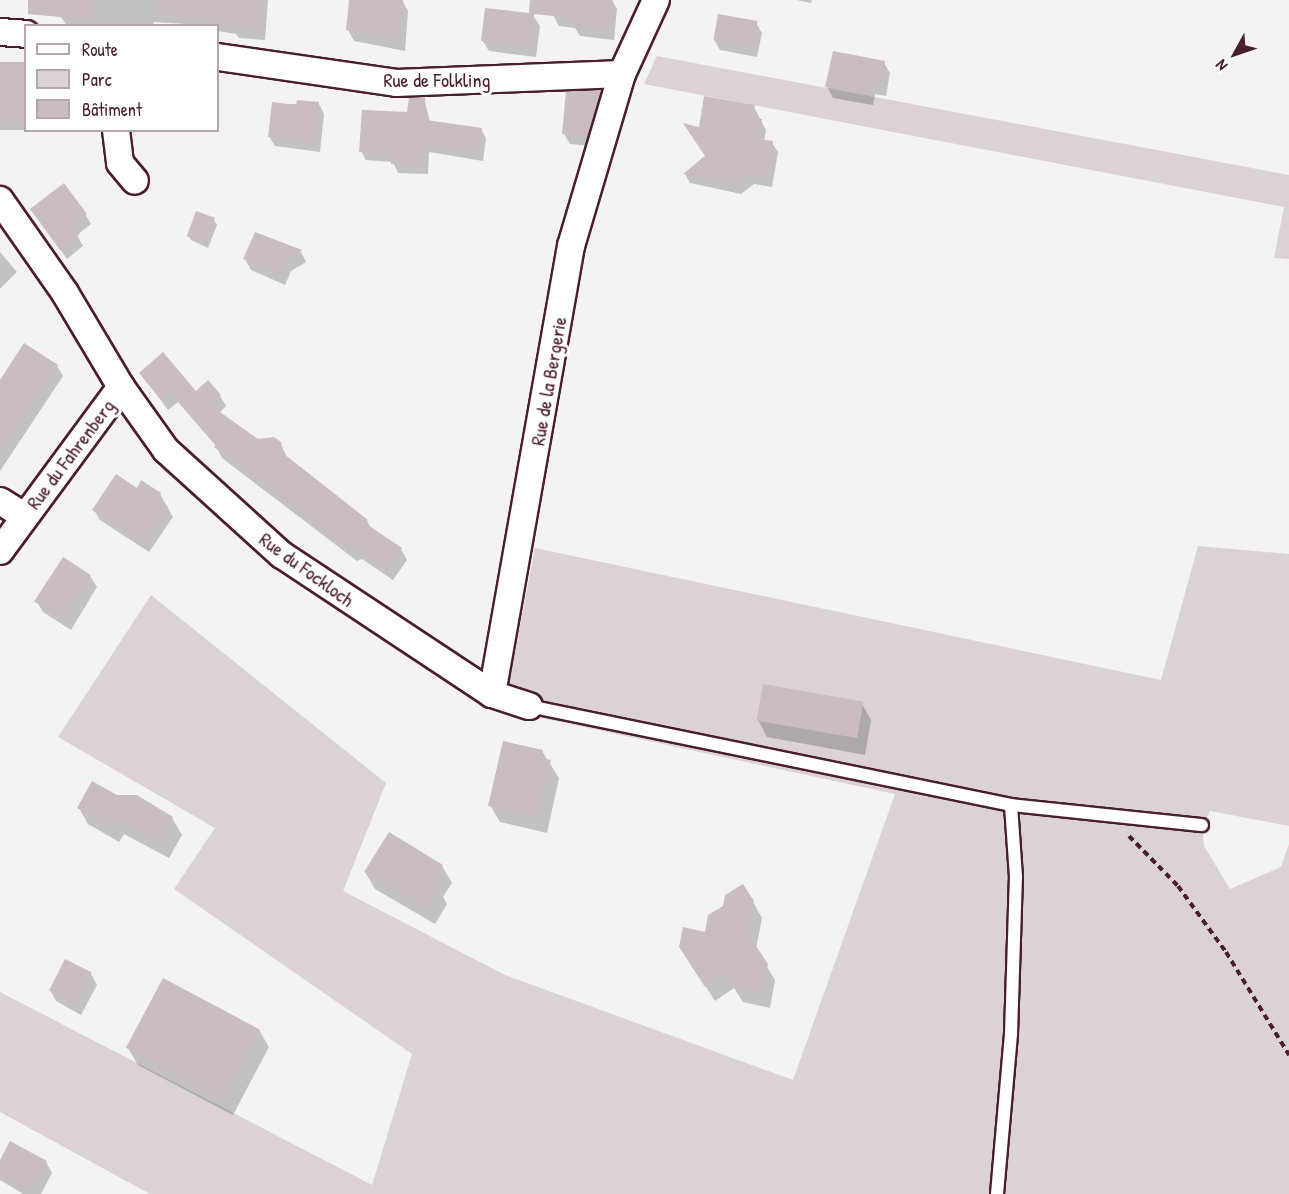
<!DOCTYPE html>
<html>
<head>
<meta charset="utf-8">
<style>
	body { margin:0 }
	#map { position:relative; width:1289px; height:1194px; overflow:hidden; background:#f4f2f2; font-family:"Patrick Hand",sans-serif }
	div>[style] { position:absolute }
	.green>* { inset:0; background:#dbd2d5 }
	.shadow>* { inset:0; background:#0003; transform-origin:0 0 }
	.building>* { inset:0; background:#cabdc1; transform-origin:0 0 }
	.path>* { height:4px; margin-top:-2px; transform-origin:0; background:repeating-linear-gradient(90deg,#4a1f2b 0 6px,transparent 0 10.5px) }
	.roads { filter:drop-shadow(2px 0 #4a1f2b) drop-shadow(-2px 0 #4a1f2b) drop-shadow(0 2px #4a1f2b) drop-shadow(0 -2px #4a1f2b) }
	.service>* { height:12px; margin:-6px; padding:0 6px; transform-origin:6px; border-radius:6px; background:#fff }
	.minor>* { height:26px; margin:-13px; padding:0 13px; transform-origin:13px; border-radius:13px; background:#fff }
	span { translate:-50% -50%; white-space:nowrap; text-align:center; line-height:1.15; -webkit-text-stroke:6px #fff; paint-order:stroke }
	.street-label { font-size:20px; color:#4a1f2b }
	.legend { position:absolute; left:24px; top:24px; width:195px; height:108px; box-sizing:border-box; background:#fff; border:2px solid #b7a5aa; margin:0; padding:8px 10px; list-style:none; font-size:18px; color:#4a1f2b }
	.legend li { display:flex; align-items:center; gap:12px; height:30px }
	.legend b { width:30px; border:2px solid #b7a5aa }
	.north { position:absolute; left:1205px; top:24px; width:60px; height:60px; -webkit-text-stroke:4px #fff; paint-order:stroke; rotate:230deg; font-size:16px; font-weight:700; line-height:24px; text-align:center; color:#4a1f2b }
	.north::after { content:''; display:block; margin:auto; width:21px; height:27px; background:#4a1f2b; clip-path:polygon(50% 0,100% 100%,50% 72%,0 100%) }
</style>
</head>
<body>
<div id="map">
	<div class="green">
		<i style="clip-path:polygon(657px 56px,1289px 175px,1289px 259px,1274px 258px,1284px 207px,644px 84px)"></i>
		<i style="clip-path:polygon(1198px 546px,1289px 554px,1289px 826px,1210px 811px,1202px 826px,1204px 846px,1230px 889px,1281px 867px,1289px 844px,1289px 1194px,150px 1194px,0 1112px,0 992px,372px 1185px,412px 1054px,174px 889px,215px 828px,58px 737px,151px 595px,386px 783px,343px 891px,505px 975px,793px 1080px,895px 794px,504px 710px,535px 548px,1161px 680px)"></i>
	</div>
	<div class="shadow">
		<i style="clip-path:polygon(63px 0,268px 0,265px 40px,239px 38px,236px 34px,218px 31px,218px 26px,154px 22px,153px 26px,67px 26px,61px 17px)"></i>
		<i style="clip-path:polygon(350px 0,402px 0,408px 11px,405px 51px,354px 41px,348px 30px)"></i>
		<i style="clip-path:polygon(555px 0,612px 0,617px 9px,614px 40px,580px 36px,575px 28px,559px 26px,553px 15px)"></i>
		<i style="clip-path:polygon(797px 0,812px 0,811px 3px)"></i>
		<i style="clip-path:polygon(533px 15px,540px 26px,536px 57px,489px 51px,482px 40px)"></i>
		<i style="clip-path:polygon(756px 23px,762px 33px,757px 57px,720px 50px,714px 40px)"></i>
		<i style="clip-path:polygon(884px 63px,890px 73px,886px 96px,875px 94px,873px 105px,833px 98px,827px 87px)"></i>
		<i style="left:26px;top:64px;width:66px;height:26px;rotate:90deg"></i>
		<i style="clip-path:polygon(601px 92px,606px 101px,593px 146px,570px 144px,564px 134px,567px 93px)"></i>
		<i style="clip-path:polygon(424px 98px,430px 122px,481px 129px,486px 138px,483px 161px,429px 152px,428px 174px,398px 173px,393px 162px,366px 160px,361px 151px)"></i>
		<i style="clip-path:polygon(273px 104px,319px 104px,324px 114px,320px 152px,275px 146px,269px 136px)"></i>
		<i style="clip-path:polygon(754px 107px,766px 130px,764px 141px,772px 143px,778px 152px,772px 187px,754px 184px,741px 194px,690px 183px,685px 174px,707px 157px,700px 129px)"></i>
		<i style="clip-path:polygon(85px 214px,91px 224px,77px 235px,83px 246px,67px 259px,38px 219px)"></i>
		<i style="clip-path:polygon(214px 220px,217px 225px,208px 248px,191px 240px,188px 235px)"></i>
		<i style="clip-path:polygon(256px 234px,301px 252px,306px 262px,291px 271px,285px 285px,251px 270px,245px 259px)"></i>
		<i style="clip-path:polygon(0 252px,17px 272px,0 289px)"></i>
		<i style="clip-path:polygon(57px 366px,63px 376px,0 471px,0 383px)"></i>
		<i style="clip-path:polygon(141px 373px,196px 393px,220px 396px,226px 406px,219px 413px,258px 440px,280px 443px,288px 459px,367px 521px,372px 530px,401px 549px,407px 560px,393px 580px,362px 559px,357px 561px,222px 458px,216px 446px,178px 402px,168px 410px)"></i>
		<i style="clip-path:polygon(137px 490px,160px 494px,173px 517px,149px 552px,100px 520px,94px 510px)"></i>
		<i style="clip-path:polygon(63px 559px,90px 576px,97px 587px,71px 630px,43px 612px,37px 602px)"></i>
		<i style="clip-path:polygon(862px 704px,871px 720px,865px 755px,767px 737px,758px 720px)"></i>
		<i style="clip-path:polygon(542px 751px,559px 778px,547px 833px,500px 822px,490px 805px)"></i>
		<i style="clip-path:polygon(117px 797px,172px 818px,182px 835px,169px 858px,124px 834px,119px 842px,88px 824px,79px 808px)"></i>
		<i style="clip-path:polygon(390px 834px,442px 866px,452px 883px,443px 897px,447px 904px,435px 924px,375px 889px,365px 872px)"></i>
		<i style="clip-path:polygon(753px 902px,762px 918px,756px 949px,775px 980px,770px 1008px,743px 1002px,734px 988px,715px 1001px,680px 947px)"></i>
		<i style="clip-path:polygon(91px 974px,97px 985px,81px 1015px,56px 1001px,50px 990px)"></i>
		<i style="clip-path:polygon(259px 1030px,269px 1047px,233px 1115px,138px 1065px,128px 1048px)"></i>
		<i style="clip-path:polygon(46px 1162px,52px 1173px,41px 1194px,23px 1194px,0 1180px,0 1164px)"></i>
	</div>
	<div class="building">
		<i style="clip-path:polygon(28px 0,95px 0,93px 20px,28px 14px)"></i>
		<i style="clip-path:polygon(159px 0,263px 0,260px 30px,158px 13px)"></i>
		<i style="clip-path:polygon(349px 0,403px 0,399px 41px,346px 30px)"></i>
		<i style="clip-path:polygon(530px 0,612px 0,608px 30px,572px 26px,573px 18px,534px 14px,530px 47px,481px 41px,485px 8px,529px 13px)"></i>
		<i style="left:718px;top:14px;width:40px;height:26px;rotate:10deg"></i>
		<i style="clip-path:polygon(833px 51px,885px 61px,880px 86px,870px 84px,868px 95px,825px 87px)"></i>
		<i style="left:26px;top:62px;width:59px;height:26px;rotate:90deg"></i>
		<i style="clip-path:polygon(601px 90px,588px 137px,562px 134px,566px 91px)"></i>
		<i style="clip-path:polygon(704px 96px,755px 105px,753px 117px,762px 119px,758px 139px,773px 141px,767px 178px,749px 175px,735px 185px,683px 174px,705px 156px,683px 123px,699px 127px)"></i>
		<i style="clip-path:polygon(425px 97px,426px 120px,482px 128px,478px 152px,424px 144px,423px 166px,391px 164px,392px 154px,359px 152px,362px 110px,407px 112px,409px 98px)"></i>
		<i style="clip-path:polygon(297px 100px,319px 102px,315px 142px,268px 137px,272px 102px,296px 105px)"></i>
		<i style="clip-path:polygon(64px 183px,87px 214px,72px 225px,79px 235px,60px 250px,30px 209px)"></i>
		<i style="left:196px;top:211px;width:20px;height:27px;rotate:20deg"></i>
		<i style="clip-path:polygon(255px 232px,302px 250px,286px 261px,279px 275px,243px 259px)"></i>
		<i style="clip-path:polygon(24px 343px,58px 365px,0 453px,0 380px)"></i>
		<i style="clip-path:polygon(163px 352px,196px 391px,208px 380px,221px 395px,210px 405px,258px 439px,274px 437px,281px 442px,284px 454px,368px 520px,365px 523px,402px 548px,387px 570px,355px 548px,349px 550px,214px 447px,216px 444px,170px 393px,161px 400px,139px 373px)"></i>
		<i style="clip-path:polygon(116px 474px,137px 488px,141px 480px,161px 493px,157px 499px,168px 506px,143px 544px,92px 510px)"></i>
		<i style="left:63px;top:557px;width:33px;height:53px;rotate:33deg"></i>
		<i style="left:763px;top:684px;width:102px;height:37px;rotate:10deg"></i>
		<i style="clip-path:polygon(503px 741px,543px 750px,541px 758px,551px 760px,538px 817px,488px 806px)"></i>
		<i style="clip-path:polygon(92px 781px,117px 795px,137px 795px,173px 817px,159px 842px,115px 818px,110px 827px,77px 808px)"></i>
		<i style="clip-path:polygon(389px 832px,443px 865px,433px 883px,439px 886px,426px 909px,364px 872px)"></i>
		<i style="clip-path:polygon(743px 884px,754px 901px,748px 934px,768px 964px,761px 993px,732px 987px,724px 974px,705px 987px,679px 947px,683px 927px,705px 932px,708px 915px,723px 906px,725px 895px)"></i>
		<i style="left:65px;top:959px;width:30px;height:35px;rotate:27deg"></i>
		<i style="left:163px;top:978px;width:110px;height:79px;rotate:28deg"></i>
		<i style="clip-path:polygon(10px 1141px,47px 1161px,33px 1187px,25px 1182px,22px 1187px,0 1175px,0 1160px)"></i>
	</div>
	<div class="path">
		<i style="left:1129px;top:836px;width:70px;rotate:45.6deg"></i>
		<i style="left:1178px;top:886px;width:82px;rotate:54deg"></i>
		<i style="left:1226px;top:952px;width:121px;rotate:58.5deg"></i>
	</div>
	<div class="roads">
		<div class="service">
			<i style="left:529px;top:706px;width:492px;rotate:11.6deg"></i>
			<i style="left:1011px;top:805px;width:192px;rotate:6deg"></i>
			<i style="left:997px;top:1194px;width:161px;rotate:-85deg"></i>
			<i style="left:1011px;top:1034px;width:157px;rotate:-88.2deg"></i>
			<i style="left:1016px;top:877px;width:72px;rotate:-94deg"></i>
		</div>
		<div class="minor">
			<i style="left:0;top:32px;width:26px;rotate:4deg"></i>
			<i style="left:218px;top:57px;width:180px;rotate:8.3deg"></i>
			<i style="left:396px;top:83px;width:226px;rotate:-2.3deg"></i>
			<i style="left:116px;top:130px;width:33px;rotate:83deg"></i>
			<i style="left:120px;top:163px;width:23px;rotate:50deg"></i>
			<i style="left:0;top:200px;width:113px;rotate:55deg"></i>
			<i style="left:65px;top:293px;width:109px;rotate:59.2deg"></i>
			<i style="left:121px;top:387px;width:77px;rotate:54.5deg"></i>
			<i style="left:166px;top:450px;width:156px;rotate:42.2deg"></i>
			<i style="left:282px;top:555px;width:252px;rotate:33.5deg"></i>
			<i style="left:492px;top:694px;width:39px;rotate:18deg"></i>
			<i style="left:0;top:501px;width:26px;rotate:32deg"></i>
			<i style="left:0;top:551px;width:204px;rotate:-53.6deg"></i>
			<i style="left:492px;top:694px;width:455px;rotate:-80deg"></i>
			<i style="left:571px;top:246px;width:179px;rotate:-73.5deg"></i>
			<i style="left:622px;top:74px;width:81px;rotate:-65.3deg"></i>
		</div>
	</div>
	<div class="street-label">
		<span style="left:437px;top:79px">Rue de Folkling</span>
		<span style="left:548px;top:381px;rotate:-80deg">Rue de la Bergerie</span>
		<span style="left:70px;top:454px;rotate:-53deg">Rue du Fahrenberg</span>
		<span style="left:307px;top:569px;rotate:36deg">Rue du Fockloch</span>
	</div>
	<ul class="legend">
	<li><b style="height:8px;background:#fff"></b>Route</li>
	<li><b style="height:16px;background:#dbd2d5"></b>Parc</li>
	<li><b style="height:16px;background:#cabdc1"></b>Bâtiment</li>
	</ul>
	<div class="north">N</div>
</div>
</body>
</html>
